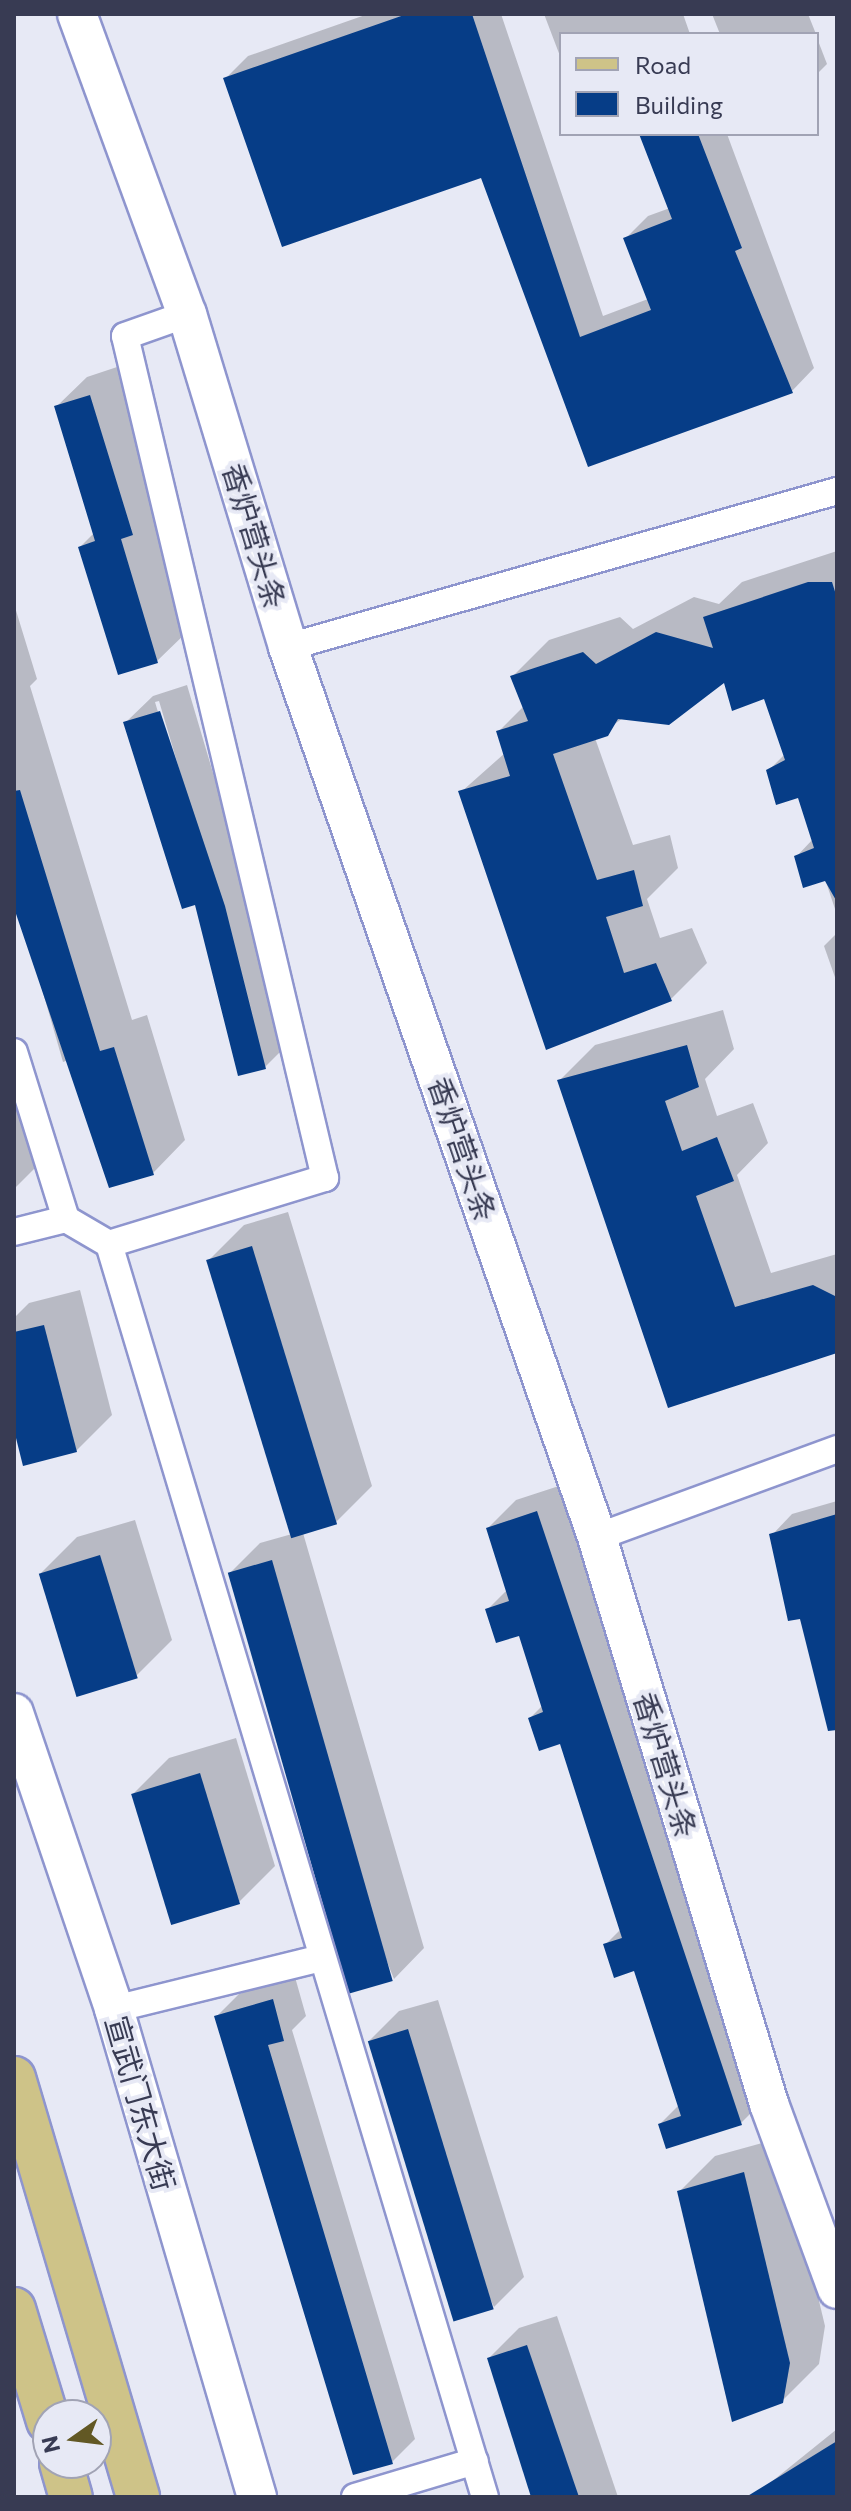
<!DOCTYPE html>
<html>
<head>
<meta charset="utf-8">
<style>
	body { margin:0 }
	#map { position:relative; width:851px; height:2511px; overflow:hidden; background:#e7e9f5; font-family:Commissioner,"Noto Sans SC",sans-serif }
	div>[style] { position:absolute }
	.shadow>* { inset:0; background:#0003 }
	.building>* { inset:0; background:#063d87; transform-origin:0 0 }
	.roads { filter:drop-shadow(2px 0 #8e95ce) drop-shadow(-2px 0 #8e95ce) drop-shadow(0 2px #8e95ce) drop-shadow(0 -2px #8e95ce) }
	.street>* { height:26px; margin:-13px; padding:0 13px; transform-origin:13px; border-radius:13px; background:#fff }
	.secondary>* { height:38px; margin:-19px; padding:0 19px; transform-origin:19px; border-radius:19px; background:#fff }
	.primary>* { height:42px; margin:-21px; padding:0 21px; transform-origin:21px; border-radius:21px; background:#cec388 }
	span { translate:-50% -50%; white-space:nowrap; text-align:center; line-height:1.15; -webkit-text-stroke:8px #e7e9f5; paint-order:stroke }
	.street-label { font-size:30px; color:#383b53 }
	.frame { position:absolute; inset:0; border:16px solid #383b53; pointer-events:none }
	.legend { position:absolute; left:559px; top:32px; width:260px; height:104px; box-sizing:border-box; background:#e7e9f5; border:2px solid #a1a3b4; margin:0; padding:10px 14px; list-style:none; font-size:24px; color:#383b53 }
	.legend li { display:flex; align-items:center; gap:16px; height:40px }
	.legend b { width:40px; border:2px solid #a1a3b4 }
	.north { position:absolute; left:32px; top:2399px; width:80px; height:80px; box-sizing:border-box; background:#e7e9f5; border:2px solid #a1a3b4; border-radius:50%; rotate:256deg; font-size:22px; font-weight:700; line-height:32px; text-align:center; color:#383b53 }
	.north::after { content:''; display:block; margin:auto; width:28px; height:36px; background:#625824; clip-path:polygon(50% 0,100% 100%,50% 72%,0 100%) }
</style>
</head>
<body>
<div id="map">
	<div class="shadow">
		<i style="clip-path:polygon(368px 14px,501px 14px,603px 316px,648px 299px,625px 239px,648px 216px,670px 208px,642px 134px,727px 134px,814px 368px,792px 391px,589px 464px,482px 176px,226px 78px,248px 56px)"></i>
		<i style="clip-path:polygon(544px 14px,683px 14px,690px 34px,561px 34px,560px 56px)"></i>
		<i style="clip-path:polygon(712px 14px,808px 14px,816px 34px,720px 34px)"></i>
		<i style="clip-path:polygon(817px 38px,827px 64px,817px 74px)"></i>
		<i style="clip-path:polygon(120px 366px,162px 503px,152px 514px,188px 631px,157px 661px,80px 547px,95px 532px,56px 407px,87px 377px)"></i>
		<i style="clip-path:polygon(837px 551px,837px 915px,825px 879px,796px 857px,813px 839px,799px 796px,768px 771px,785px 754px,765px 697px,725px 680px,623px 718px,595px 738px,633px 845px,670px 835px,678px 868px,647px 899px,660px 938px,692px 928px,707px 963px,671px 999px,548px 1047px,461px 792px,505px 753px,498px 732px,524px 706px,513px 676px,549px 640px,620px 617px,633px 629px,694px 597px,719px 604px,742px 582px)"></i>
		<i style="clip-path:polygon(14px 604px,37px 679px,30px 686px,132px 1020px,147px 1015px,185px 1140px,153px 1173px,72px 1059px,63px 1062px,14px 892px)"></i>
		<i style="clip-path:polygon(evenodd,187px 685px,292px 1040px,265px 1067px,125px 723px,153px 696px,187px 685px,159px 701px,215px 890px,211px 891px,155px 702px,159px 701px)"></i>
		<i style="clip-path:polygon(837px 933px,837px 983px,824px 946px)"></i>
		<i style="clip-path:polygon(723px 1010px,734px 1049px,705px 1079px,717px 1116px,753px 1103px,768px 1143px,737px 1175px,771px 1273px,837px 1254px,837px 1347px,669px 1405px,559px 1081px,595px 1045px)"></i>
		<i style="clip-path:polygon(14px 1067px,44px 1159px,14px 1189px)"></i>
		<i style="clip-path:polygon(288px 1212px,372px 1486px,336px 1522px,303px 1533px,424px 1948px,394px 1979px,230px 1573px,260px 1543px,292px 1534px,208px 1261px,244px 1225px)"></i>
		<i style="clip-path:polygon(80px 1290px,112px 1415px,76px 1451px,14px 1422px,14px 1318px,29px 1303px)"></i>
		<i style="clip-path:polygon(565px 1484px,770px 2094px,741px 2123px,660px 2124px,679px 2105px,635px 1969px,605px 1945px,621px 1929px,561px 1742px,530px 1718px,543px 1705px,520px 1633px,488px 1609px,507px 1590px,488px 1528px,516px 1500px)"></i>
		<i style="clip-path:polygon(837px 1501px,837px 1729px,772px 1535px,792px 1514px)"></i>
		<i style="clip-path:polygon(135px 1520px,172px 1640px,136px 1676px,41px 1573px,77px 1537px)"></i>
		<i style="clip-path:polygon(236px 1738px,275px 1866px,239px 1902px,133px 1794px,169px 1758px)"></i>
		<i style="clip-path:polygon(295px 1977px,306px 2016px,292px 2030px,415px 2439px,392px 2462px,216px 2017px,239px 1994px)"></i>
		<i style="clip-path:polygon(438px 2000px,524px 2277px,494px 2307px,369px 2041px,399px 2011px)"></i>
		<i style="clip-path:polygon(780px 2138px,825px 2326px,819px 2364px,782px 2401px,679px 2192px,715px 2156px)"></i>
		<i style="clip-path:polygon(557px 2316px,618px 2497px,533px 2497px,489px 2358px,519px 2328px)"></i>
		<i style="clip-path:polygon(837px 2429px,837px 2497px,771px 2497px,765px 2487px)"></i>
	</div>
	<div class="building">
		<i style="clip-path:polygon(407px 14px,472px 14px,580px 337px,651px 310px,623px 238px,672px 219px,639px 134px,698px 134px,742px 248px,735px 251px,793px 393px,588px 467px,481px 178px,282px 247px,223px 78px)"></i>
		<i style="clip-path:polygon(90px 395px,133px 535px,121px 539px,158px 663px,118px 675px,78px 547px,95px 541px,54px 406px)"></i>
		<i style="clip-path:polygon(808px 582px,832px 582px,837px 598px,837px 902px,825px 881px,803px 888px,794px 856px,814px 848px,798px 798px,776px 805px,766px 770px,785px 760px,764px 699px,732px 711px,724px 683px,669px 725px,618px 719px,608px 736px,553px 754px,597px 880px,634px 870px,643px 906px,606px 917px,624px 973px,656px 963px,672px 1001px,546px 1050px,458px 791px,510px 776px,496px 731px,528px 721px,510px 676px,583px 652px,596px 664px,656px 632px,713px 648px,703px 617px)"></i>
		<i style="clip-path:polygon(160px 711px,225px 906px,266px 1069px,238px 1076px,195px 905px,182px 909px,123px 722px)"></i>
		<i style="clip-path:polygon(20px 790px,100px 1051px,114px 1047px,154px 1175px,109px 1188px,14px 908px,14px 791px)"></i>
		<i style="clip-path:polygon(687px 1045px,699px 1087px,665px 1101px,682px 1151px,717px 1137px,734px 1181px,696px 1196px,735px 1307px,813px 1285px,837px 1297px,837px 1353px,668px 1408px,557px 1080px)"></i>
		<i style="left:252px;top:1246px;width:291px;height:48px;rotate:73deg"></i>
		<i style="clip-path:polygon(44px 1325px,77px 1452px,23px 1466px,14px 1430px,14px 1332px)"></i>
		<i style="clip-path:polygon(537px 1511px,742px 2125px,666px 2149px,658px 2124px,681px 2116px,634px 1971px,614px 1978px,603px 1944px,622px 1938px,560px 1744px,539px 1751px,528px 1718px,543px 1712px,519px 1636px,496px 1643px,485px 1609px,509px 1601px,486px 1528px)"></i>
		<i style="clip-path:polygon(837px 1514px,837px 1730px,828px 1731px,800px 1619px,788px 1621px,769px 1534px)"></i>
		<i style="left:100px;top:1555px;width:129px;height:64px;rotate:73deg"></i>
		<i style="left:272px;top:1560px;width:438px;height:46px;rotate:74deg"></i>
		<i style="left:200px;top:1773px;width:137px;height:72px;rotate:73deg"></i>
		<i style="clip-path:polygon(273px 1999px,284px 2041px,268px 2045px,393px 2464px,353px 2475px,214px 2016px)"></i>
		<i style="left:408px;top:2029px;width:293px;height:42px;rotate:73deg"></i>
		<i style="clip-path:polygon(744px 2172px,790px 2363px,783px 2403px,732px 2422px,677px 2191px)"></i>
		<i style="clip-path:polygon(527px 2345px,579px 2497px,531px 2497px,487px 2358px)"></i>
		<i style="clip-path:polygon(837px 2441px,837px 2497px,746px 2497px)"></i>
	</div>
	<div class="roads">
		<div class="street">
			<i style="left:288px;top:647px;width:571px;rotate:-15.86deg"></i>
			<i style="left:14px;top:1052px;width:175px;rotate:72.7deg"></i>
			<i style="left:66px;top:1219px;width:50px;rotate:30.2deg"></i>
			<i style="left:109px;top:1244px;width:1308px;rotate:73.3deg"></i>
			<i style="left:14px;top:1232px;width:54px;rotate:-14deg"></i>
			<i style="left:109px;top:1244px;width:226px;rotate:-17deg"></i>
			<i style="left:325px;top:1178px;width:865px;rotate:-103.36deg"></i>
			<i style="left:125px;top:336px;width:66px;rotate:-19.5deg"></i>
			<i style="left:597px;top:1537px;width:256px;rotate:-20.1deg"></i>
			<i style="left:114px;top:2009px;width:213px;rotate:-13.8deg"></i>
			<i style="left:355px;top:2497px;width:125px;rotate:-16.7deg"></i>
		</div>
		<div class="secondary">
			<i style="left:77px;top:14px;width:320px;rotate:69.9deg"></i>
			<i style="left:187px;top:314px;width:348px;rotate:73.1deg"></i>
			<i style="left:288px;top:647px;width:942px;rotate:70.85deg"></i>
			<i style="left:597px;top:1537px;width:593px;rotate:73.12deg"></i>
			<i style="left:769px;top:2104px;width:197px;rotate:69.8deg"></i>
			<i style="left:14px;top:1713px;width:312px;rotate:71.3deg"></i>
			<i style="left:114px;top:2009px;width:509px;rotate:73.67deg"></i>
		</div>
		<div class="primary">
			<i style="left:14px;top:2078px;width:437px;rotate:73.5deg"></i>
			<i style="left:14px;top:2309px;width:117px;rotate:73.1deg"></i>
			<i style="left:61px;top:2463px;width:35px;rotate:74deg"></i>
		</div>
	</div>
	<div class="street-label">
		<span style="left:255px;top:536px;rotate:73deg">香炉营头条</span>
		<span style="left:463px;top:1149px;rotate:71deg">香炉营头条</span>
		<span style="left:666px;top:1765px;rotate:73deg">香炉营头条</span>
		<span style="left:141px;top:2103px;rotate:74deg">宣武门东大街</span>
	</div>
	<div class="frame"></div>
	<ul class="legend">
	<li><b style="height:10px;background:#cec388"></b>Road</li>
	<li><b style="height:22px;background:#063d87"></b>Building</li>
	</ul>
	<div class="north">N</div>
</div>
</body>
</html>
